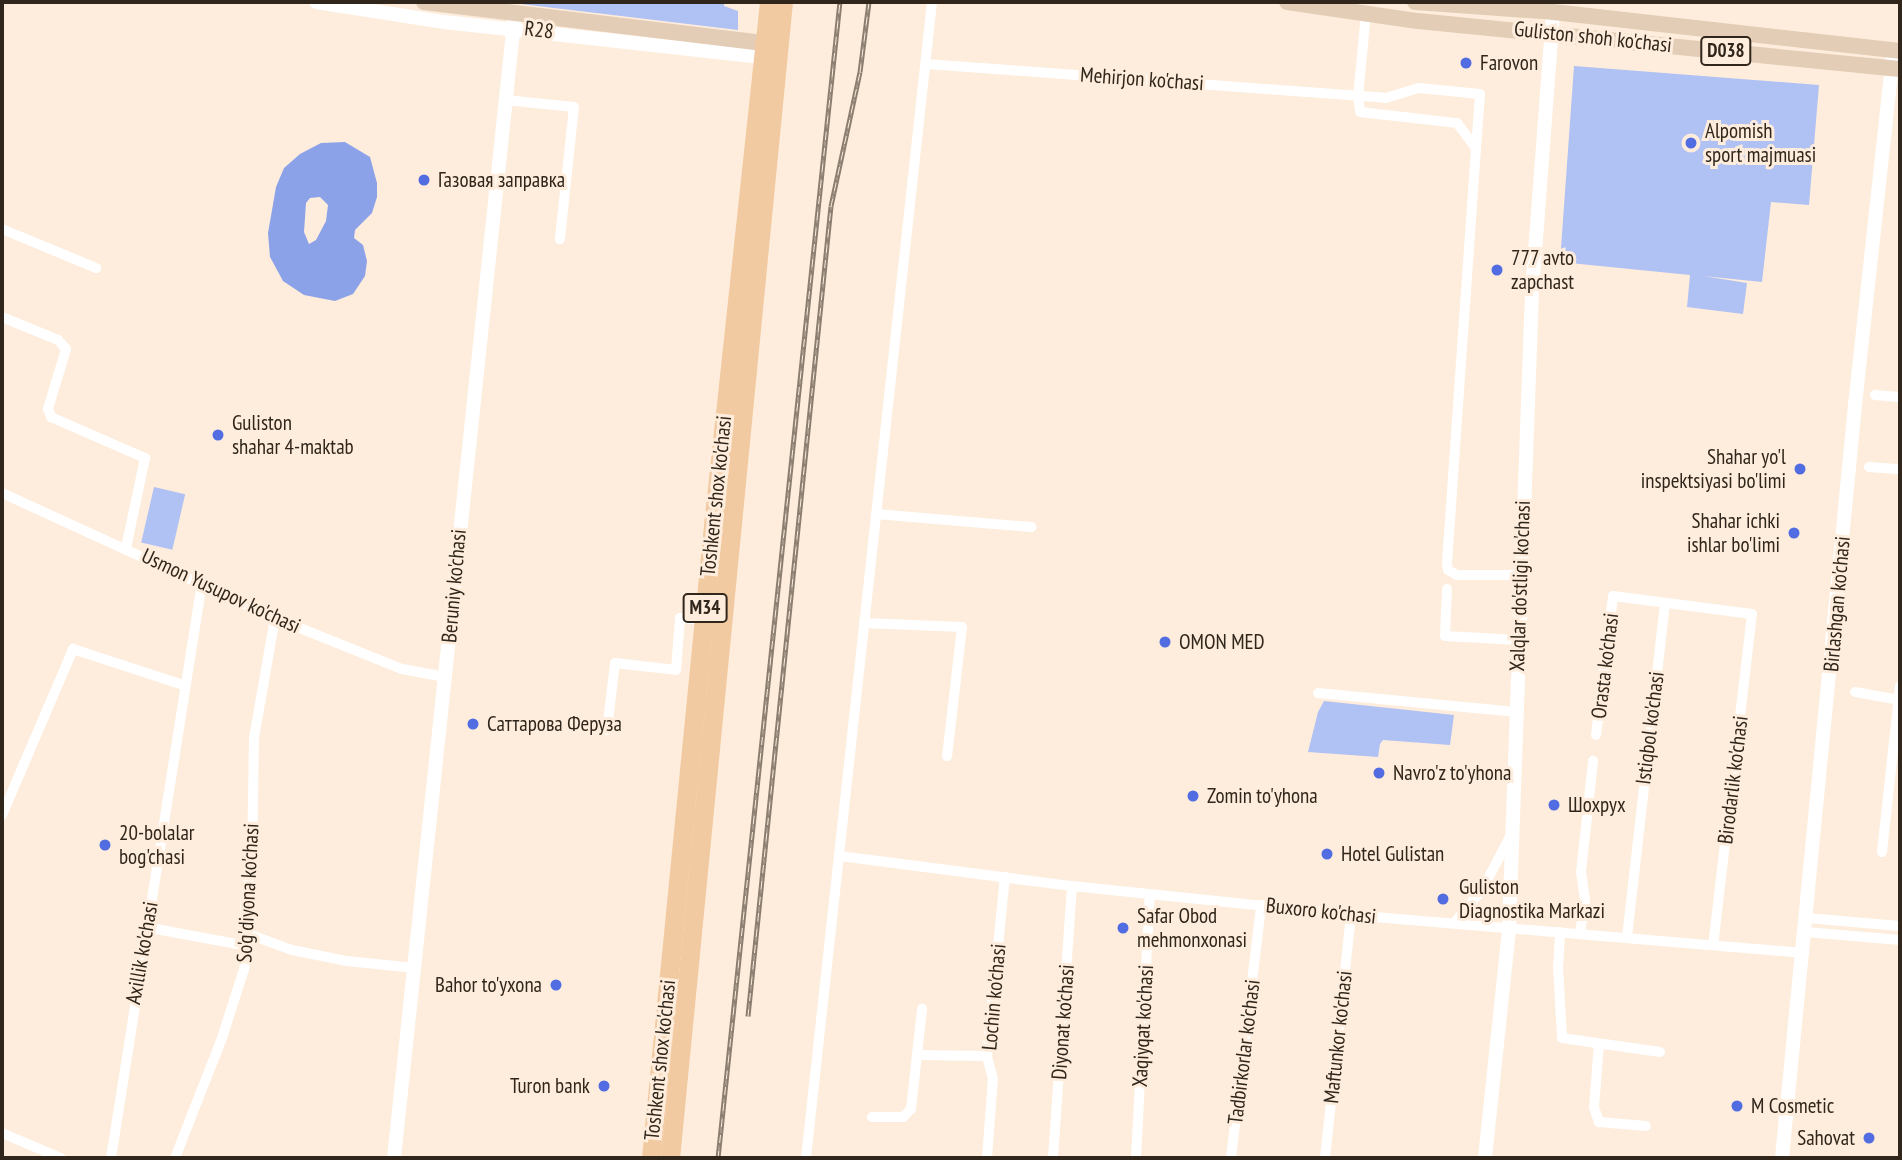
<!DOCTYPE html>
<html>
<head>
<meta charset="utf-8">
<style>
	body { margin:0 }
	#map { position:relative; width:1902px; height:1160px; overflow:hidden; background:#feeddc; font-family:"PT Sans Narrow",sans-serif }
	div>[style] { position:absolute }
	.green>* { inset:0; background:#b0c1f3; transform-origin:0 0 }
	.water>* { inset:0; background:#8ba1e8 }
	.street>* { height:10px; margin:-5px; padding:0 5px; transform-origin:5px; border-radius:5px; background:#fff }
	.secondary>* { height:14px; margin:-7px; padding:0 7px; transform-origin:7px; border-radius:7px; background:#fff }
	.primary>* { height:16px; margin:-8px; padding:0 8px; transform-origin:8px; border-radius:8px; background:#e3cdb6 }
	.highway>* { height:19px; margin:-9.5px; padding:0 9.5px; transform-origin:9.5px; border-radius:9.5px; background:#f2caa2 }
	.rail>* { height:5px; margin-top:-2.5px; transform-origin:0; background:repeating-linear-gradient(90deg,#feeddc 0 8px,#8b7e70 0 16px); box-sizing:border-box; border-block:2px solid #8b7e70 }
	.dots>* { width:19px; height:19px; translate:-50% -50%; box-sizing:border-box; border:4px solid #feeddc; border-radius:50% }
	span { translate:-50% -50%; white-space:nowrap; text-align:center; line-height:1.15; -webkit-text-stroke:6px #feeddc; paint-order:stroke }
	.shield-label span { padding:2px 5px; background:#feeddc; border:2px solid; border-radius:5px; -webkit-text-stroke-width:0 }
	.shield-label { font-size:19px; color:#30261b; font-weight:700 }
	.street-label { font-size:21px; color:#30261b }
	.poi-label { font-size:21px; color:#30261b }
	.left { translate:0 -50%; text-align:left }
	.right { translate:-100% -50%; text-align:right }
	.frame { position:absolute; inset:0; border:4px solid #30261b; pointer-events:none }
</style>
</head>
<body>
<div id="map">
	<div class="green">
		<i style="clip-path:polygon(504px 2px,724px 2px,724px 6px,738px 11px,738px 30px)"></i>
		<i style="clip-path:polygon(1574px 66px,1819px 85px,1809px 205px,1771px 202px,1762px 282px,1703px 276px,1747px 283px,1743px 314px,1687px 307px,1690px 275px,1560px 262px)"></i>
		<i style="left:154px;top:487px;width:32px;height:57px;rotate:13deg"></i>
		<i style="clip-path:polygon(1324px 701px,1454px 715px,1450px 745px,1383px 740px,1380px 744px,1378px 757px,1308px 752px,1318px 712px)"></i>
	</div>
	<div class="water">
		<i style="clip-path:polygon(evenodd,345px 142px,370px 157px,377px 183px,377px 197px,372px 213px,355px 230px,354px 238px,363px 245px,367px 261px,365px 276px,353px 294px,335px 301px,304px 295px,283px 281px,270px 257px,268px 233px,276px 187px,284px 168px,300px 154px,321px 143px,345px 142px,320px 197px,328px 205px,326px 221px,316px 240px,309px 244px,304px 232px,306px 203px,310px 198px,320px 197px)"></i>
	</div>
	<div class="street">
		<i style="left:1366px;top:14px;width:81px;rotate:95.6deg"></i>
		<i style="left:1358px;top:95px;width:17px;rotate:83deg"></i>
		<i style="left:1360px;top:112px;width:98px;rotate:6.5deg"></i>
		<i style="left:1457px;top:123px;width:31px;rotate:53deg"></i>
		<i style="left:1476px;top:148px;width:416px;rotate:94deg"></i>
		<i style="left:1447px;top:563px;width:7px;rotate:82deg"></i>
		<i style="left:1448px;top:570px;width:10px;rotate:29deg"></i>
		<i style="left:1457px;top:575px;width:63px"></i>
		<i style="left:926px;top:64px;width:461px;rotate:4.2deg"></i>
		<i style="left:1386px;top:98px;width:34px;rotate:-17deg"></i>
		<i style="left:1419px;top:88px;width:61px;rotate:5.6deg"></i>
		<i style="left:1480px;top:94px;width:54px;rotate:94.2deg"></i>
		<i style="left:506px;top:100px;width:68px;rotate:5.9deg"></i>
		<i style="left:574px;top:107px;width:133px;rotate:96.1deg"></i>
		<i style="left:2px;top:229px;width:102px;rotate:22.5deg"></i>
		<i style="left:2px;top:317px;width:61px;rotate:22.3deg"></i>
		<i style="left:58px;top:340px;width:12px;rotate:48deg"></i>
		<i style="left:66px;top:349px;width:63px;rotate:106.7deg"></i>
		<i style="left:48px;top:409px;width:9px;rotate:69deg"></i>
		<i style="left:51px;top:417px;width:103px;rotate:23.6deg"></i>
		<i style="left:145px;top:458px;width:92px;rotate:101.9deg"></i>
		<i style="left:1875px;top:395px;width:25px;rotate:5deg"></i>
		<i style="left:1869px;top:467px;width:31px;rotate:4deg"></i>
		<i style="left:2px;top:493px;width:300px;rotate:24.6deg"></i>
		<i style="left:275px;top:618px;width:137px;rotate:21.9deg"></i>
		<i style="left:402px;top:669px;width:44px;rotate:10.5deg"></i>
		<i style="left:876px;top:514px;width:156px;rotate:4.8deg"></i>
		<i style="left:1447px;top:589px;width:47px;rotate:92.4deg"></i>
		<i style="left:1445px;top:636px;width:73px;rotate:3.1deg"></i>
		<i style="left:864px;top:623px;width:98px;rotate:2.3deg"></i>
		<i style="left:962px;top:627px;width:130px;rotate:96.6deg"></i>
		<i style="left:1855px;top:692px;width:46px;rotate:10.1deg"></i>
		<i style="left:1318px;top:693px;width:199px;rotate:5.5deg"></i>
		<i style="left:574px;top:726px;width:33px;rotate:7deg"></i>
		<i style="left:607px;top:730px;width:67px;rotate:-83.2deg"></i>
		<i style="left:615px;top:663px;width:61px;rotate:6.5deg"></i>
		<i style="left:676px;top:670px;width:52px;rotate:-85.6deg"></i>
		<i style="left:680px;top:618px;width:24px;rotate:5deg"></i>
		<i style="left:1596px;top:735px;width:140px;rotate:-83deg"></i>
		<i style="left:1613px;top:596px;width:140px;rotate:7.4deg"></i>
		<i style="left:1752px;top:614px;width:333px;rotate:96.7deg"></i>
		<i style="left:2px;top:815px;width:181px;rotate:-66.8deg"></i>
		<i style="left:73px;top:649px;width:116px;rotate:18.1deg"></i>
		<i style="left:1882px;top:852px;width:167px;rotate:-83.8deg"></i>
		<i style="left:840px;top:856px;width:234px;rotate:7.4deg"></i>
		<i style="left:1072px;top:886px;width:281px;rotate:5.9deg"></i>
		<i style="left:1351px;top:915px;width:455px;rotate:4.8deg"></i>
		<i style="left:1807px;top:918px;width:93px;rotate:4.9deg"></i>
		<i style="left:1454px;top:923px;width:43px;rotate:-49.7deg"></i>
		<i style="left:1482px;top:890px;width:60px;rotate:-62.2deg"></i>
		<i style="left:145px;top:927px;width:105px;rotate:10.5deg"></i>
		<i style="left:1560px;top:932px;width:34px;rotate:93deg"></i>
		<i style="left:1558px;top:966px;width:72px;rotate:86.8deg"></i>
		<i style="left:1562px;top:1038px;width:99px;rotate:8.1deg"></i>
		<i style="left:1806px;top:932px;width:94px;rotate:4.9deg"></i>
		<i style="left:1580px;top:933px;width:33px;rotate:-81deg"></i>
		<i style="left:1585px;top:900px;width:28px;rotate:-98deg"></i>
		<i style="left:1581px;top:872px;width:112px;rotate:-83.8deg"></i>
		<i style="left:248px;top:934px;width:47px;rotate:20deg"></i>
		<i style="left:292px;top:950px;width:55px;rotate:11.5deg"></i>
		<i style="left:346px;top:961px;width:70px;rotate:5.7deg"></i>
		<i style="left:1627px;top:937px;width:336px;rotate:-83.5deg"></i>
		<i style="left:1599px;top:1044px;width:63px;rotate:94.5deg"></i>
		<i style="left:1594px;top:1107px;width:16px;rotate:72deg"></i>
		<i style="left:1599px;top:1122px;width:47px;rotate:4.9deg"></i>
		<i style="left:918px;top:1055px;width:69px;rotate:0.8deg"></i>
		<i style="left:872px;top:1117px;width:31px"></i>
		<i style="left:903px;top:1117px;width:11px;rotate:-45deg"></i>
		<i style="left:911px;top:1109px;width:101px;rotate:-83.7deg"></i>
		<i style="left:2px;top:1133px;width:64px;rotate:23deg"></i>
		<i style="left:111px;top:1158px;width:582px;rotate:-81.01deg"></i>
		<i style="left:175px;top:1158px;width:129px;rotate:-68.6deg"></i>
		<i style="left:222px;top:1038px;width:72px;rotate:-72.3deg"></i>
		<i style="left:244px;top:969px;width:23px;rotate:-80deg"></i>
		<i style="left:248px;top:946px;width:40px;rotate:-94.3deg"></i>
		<i style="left:245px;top:906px;width:51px;rotate:-82.2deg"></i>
		<i style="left:252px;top:855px;width:117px;rotate:-89deg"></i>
		<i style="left:254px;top:738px;width:122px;rotate:-80.1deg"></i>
		<i style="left:806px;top:1158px;width:1163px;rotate:-83.78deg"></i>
		<i style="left:987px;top:1158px;width:79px;rotate:-85.7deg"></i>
		<i style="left:993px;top:1079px;width:24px;rotate:-105deg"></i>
		<i style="left:987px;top:1056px;width:180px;rotate:-84.3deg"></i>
		<i style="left:1053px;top:1158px;width:273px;rotate:-86deg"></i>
		<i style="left:1136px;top:1158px;width:264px;rotate:-87deg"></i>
		<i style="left:1231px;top:1158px;width:255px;rotate:-83.2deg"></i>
		<i style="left:1325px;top:1158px;width:244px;rotate:-83.9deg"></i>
	</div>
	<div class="secondary">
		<i style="left:316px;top:2px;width:130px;rotate:8.9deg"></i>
		<i style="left:444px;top:22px;width:321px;rotate:6.3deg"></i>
		<i style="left:394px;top:1158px;width:1151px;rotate:-83.97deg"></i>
		<i style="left:1485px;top:1158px;width:231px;rotate:-84deg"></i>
		<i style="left:1509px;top:928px;width:636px;rotate:-87.93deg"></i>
		<i style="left:1532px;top:292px;width:281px;rotate:-85.7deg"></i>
		<i style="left:1782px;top:1158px;width:757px;rotate:-84.46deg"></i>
		<i style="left:1855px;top:405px;width:349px;rotate:-83.8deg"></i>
	</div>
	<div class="primary">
		<i style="left:424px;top:2px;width:342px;rotate:6.9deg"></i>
		<i style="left:1287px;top:2px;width:132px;rotate:8.3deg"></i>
		<i style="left:1418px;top:21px;width:484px;rotate:5.7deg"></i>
		<i style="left:1415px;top:2px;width:138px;rotate:4.1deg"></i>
		<i style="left:1553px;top:12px;width:349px;rotate:6.4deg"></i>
	</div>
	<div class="highway">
		<i style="left:651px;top:1158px;width:645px;rotate:-84.4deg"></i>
		<i style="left:714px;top:516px;width:517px;rotate:-83.89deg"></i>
		<i style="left:670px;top:1158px;width:1162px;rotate:-84.42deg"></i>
	</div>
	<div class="rail">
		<i style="left:748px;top:1016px;width:814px;rotate:-84.15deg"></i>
		<i style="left:831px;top:206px;width:137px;rotate:-77.8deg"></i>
		<i style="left:860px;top:72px;width:71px;rotate:-82.7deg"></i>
		<i style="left:718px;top:1158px;width:1162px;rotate:-83.98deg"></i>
	</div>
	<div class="dots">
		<i style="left:1466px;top:63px;background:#526de2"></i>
		<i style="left:1691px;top:143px;background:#526de2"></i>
		<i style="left:424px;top:180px;background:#526de2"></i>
		<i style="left:1497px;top:270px;background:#526de2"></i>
		<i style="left:218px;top:435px;background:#526de2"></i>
		<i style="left:1800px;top:469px;background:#526de2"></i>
		<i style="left:1794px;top:533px;background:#526de2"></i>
		<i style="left:1165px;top:642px;background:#526de2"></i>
		<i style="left:473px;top:724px;background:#526de2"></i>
		<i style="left:1379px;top:773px;background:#526de2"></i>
		<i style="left:1193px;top:796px;background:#526de2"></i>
		<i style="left:1554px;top:805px;background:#526de2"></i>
		<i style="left:105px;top:845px;background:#526de2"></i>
		<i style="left:1327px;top:854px;background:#526de2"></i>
		<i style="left:1443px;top:899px;background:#526de2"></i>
		<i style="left:1123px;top:928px;background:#526de2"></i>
		<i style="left:556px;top:985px;background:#526de2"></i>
		<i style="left:604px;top:1086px;background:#526de2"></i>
		<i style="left:1737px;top:1106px;background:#526de2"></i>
		<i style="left:1869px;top:1138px;background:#526de2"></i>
	</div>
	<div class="shield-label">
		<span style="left:1726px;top:51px">D038</span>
		<span style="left:705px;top:608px">M34</span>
	</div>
	<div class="street-label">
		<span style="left:539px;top:30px;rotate:7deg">R28</span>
		<span style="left:1593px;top:37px;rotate:6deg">Guliston shoh ko'chasi</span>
		<span style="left:1142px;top:79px;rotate:4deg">Mehirjon ko'chasi</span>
		<span style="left:716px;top:496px;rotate:-84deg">Toshkent shox ko'chasi</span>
		<span style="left:454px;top:586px;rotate:-85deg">Beruniy ko'chasi</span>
		<span style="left:1520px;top:586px;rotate:-88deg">Xalqlar do'stligi ko'chasi</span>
		<span style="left:221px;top:591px;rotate:25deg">Usmon Yusupov ko'chasi</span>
		<span style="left:1837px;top:604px;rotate:-85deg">Birlashgan ko'chasi</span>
		<span style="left:1605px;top:666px;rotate:-83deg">Orasta ko'chasi</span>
		<span style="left:1650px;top:728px;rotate:-83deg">Istiqbol ko'chasi</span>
		<span style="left:1733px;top:780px;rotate:-83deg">Birodarlik ko'chasi</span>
		<span style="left:248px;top:893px;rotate:-87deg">So'g'diyona ko'chasi</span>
		<span style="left:1321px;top:911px;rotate:6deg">Buxoro ko'chasi</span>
		<span style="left:142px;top:953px;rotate:-80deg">Axillik ko'chasi</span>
		<span style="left:994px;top:997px;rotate:-85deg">Lochin ko'chasi</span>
		<span style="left:1063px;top:1022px;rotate:-86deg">Diyonat ko'chasi</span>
		<span style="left:1143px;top:1026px;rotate:-87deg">Xaqiyqat ko'chasi</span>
		<span style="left:1338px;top:1037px;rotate:-84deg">Maftunkor ko'chasi</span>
		<span style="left:1244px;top:1052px;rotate:-83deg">Tadbirkorlar ko'chasi</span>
		<span style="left:660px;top:1060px;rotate:-84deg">Toshkent shox ko'chasi</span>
	</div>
	<div class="poi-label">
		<span class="left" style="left:1480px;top:63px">Farovon</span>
		<span class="left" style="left:1705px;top:143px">Alpomish<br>sport majmuasi</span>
		<span class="left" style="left:438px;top:180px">Газовая заправка</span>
		<span class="left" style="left:1511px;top:270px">777 avto<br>zapchast</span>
		<span class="left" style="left:232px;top:435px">Guliston<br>shahar 4-maktab</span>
		<span class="right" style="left:1786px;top:469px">Shahar yo'l<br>inspektsiyasi bo'limi</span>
		<span class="right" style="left:1780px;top:533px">Shahar ichki<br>ishlar bo'limi</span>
		<span class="left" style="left:1179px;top:642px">OMON MED</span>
		<span class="left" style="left:487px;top:724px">Саттарова Феруза</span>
		<span class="left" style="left:1393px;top:773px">Navro'z to'yhona</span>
		<span class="left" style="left:1207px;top:796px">Zomin to'yhona</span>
		<span class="left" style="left:1568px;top:805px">Шохрух</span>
		<span class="left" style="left:119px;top:845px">20-bolalar<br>bog'chasi</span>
		<span class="left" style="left:1341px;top:854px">Hotel Gulistan</span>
		<span class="left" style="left:1459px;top:899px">Guliston<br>Diagnostika Markazi</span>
		<span class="left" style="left:1137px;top:928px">Safar Obod<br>mehmonxonasi</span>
		<span class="right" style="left:542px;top:985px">Bahor to'yxona</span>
		<span class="right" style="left:590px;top:1086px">Turon bank</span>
		<span class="left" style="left:1751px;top:1106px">M Cosmetic</span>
		<span class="right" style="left:1855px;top:1138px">Sahovat</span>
	</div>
	<div class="frame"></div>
</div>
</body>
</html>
